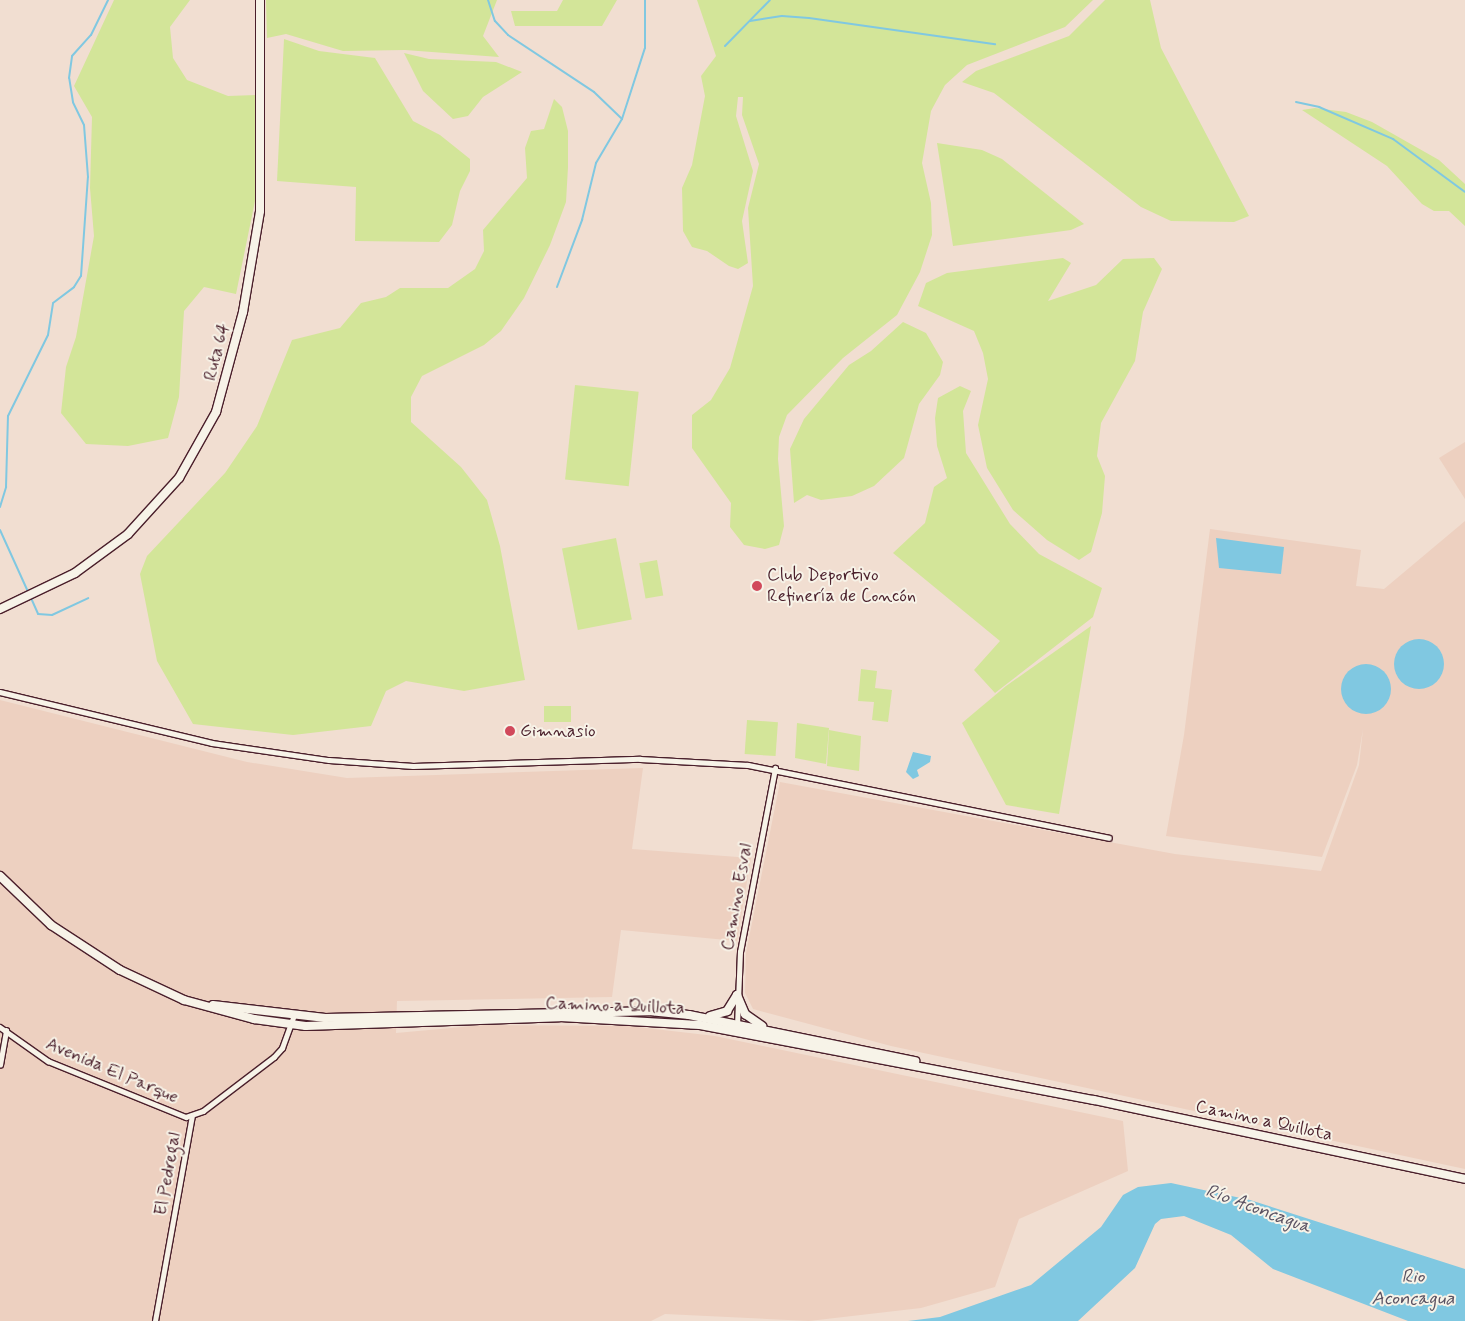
<!DOCTYPE html>
<html>
<head>
<meta charset="utf-8">
<style>
	body { margin:0 }
	#map { position:relative; width:1465px; height:1321px; overflow:hidden; background:#f1ded1; font-family:Mynerve,sans-serif }
	div>[style] { position:absolute }
	.built>* { inset:0; background:#edd0c0 }
	.green>* { inset:0; background:#d3e599; transform-origin:0 0 }
	.water>* { inset:0; background:#80c8e1 }
	.round { border-radius:50% }
	.stream>* { height:2px; margin:-1px; padding:0 1px; transform-origin:1px; border-radius:1px; background:#80c8e1 }
	.roads { filter:drop-shadow(1px 0 #4a1f2b) drop-shadow(-1px 0 #4a1f2b) drop-shadow(0 1px #4a1f2b) drop-shadow(0 -1px #4a1f2b) }
	.minor>* { height:4.5px; margin:-2.25px; padding:0 2.25px; transform-origin:2.25px; border-radius:2.25px; background:#f7f3e8 }
	.primary>* { height:8px; margin:-4px; padding:0 4px; transform-origin:4px; border-radius:4px; background:#f7f3e8 }
	.dots>* { width:14px; height:14px; translate:-50% -50%; box-sizing:border-box; border:2px solid #f7f3e8; border-radius:50% }
	span { translate:-50% -50%; white-space:nowrap; text-align:center; line-height:1.15; -webkit-text-stroke:4px #f7f3e8; paint-order:stroke }
	.street-label { font-size:18px; color:#4a1f2b }
	.poi-label { font-size:18px; color:#4a1f2b }
	.left { translate:0 -50%; text-align:left }
	.water-label { font-size:19px; color:#5a5262; font-style:italic }
</style>
</head>
<body>
<div id="map">
	<div class="built">
		<i style="clip-path:polygon(1465px 442px,1465px 499px,1439px 458px)"></i>
		<i style="clip-path:polygon(1465px 521px,1465px 1169px,891px 1046px,753px 1009px,745px 993px,746px 953px,780px 782px,1175px 854px,1321px 871px,1359px 765px,1363px 729px,1357px 765px,1322px 857px,1166px 836px,1184px 735px,1210px 529px,1361px 550px,1356px 586px,1384px 589px)"></i>
		<i style="clip-path:polygon(0 700px,247px 762px,347px 778px,643px 768px,632px 849px,751px 858px,737px 941px,621px 930px,612px 997px,397px 1001px,396px 1033px,484px 1025px,629px 1026px,715px 1036px,1123px 1121px,1128px 1171px,1019px 1219px,995px 1287px,921px 1308px,809px 1321px,665px 1314px,651px 1321px,0 1321px)"></i>
	</div>
	<div class="green">
		<i style="clip-path:polygon(114px 0,190px 0,170px 27px,173px 58px,187px 80px,228px 96px,259px 95px,255px 201px,236px 294px,204px 287px,184px 311px,179px 397px,168px 438px,128px 446px,86px 444px,61px 413px,66px 367px,76px 337px,94px 236px,90px 188px,92px 117px,74px 86px)"></i>
		<i style="clip-path:polygon(266px 0,497px 0,483px 36px,499px 57px,405px 50px,343px 51px,286px 34px,267px 38px)"></i>
		<i style="clip-path:polygon(563px 0,617px 0,602px 26px,515px 26px,511px 11px,557px 11px)"></i>
		<i style="clip-path:polygon(697px 0,1093px 0,1065px 27px,967px 65px,945px 85px,931px 111px,922px 163px,931px 203px,932px 235px,920px 272px,897px 315px,843px 358px,787px 415px,779px 437px,778px 459px,784px 526px,779px 545px,765px 549px,744px 545px,730px 527px,731px 503px,692px 448px,692px 415px,711px 400px,730px 368px,753px 286px,748px 208px,759px 164px,742px 115px,743px 97px,738px 97px,736px 116px,753px 171px,742px 221px,748px 263px,738px 269px,729px 266px,707px 251px,692px 247px,683px 231px,682px 188px,692px 165px,705px 96px,701px 76px,716px 56px)"></i>
		<i style="clip-path:polygon(1105px 0,1150px 0,1161px 48px,1249px 216px,1234px 222px,1171px 221px,1141px 207px,994px 93px,962px 82px,976px 71px,1069px 36px)"></i>
		<i style="clip-path:polygon(284px 39px,319px 51px,375px 58px,413px 121px,440px 135px,470px 159px,470px 171px,460px 191px,452px 225px,439px 242px,355px 241px,356px 187px,277px 181px)"></i>
		<i style="clip-path:polygon(404px 53px,429px 59px,496px 62px,522px 72px,483px 97px,468px 116px,453px 119px,423px 91px)"></i>
		<i style="clip-path:polygon(554px 99px,562px 107px,568px 131px,568px 167px,566px 202px,550px 245px,524px 298px,501px 331px,484px 345px,422px 376px,411px 397px,411px 422px,461px 467px,487px 500px,500px 546px,525px 680px,464px 691px,406px 681px,386px 691px,371px 726px,293px 735px,193px 724px,157px 661px,140px 574px,147px 556px,225px 473px,257px 426px,292px 340px,340px 328px,361px 303px,386px 297px,400px 288px,448px 288px,475px 269px,484px 251px,483px 230px,527px 178px,525px 148px,531px 131px,544px 129px)"></i>
		<i style="clip-path:polygon(1315px 108px,1346px 112px,1372px 122px,1439px 160px,1465px 184px,1465px 226px,1449px 211px,1434px 211px,1422px 204px,1387px 166px,1302px 110px)"></i>
		<i style="clip-path:polygon(937px 143px,982px 150px,1002px 159px,1084px 224px,1071px 230px,953px 246px)"></i>
		<i style="clip-path:polygon(1063px 258px,1071px 263px,1048px 301px,1096px 285px,1123px 259px,1154px 258px,1162px 269px,1143px 312px,1135px 361px,1101px 423px,1097px 456px,1105px 476px,1102px 513px,1091px 552px,1079px 560px,1047px 540px,1013px 510px,987px 468px,978px 425px,988px 379px,983px 353px,974px 331px,918px 306px,926px 283px,947px 273px)"></i>
		<i style="clip-path:polygon(903px 322px,926px 333px,943px 362px,940px 375px,919px 404px,904px 458px,874px 486px,852px 496px,821px 500px,807px 495px,794px 503px,790px 449px,804px 419px,849px 365px,871px 351px)"></i>
		<i style="left:575px;top:385px;width:64px;height:95px;rotate:6deg"></i>
		<i style="clip-path:polygon(960px 386px,971px 391px,963px 411px,966px 453px,1010px 524px,1039px 554px,1102px 588px,1093px 617px,995px 693px,974px 670px,1000px 641px,893px 553px,925px 523px,934px 487px,947px 478px,937px 446px,935px 418px,938px 398px)"></i>
		<i style="left:616px;top:538px;width:83px;height:55px;rotate:79deg"></i>
		<i style="left:657px;top:560px;width:36px;height:18px;rotate:80deg"></i>
		<i style="clip-path:polygon(1091px 626px,1059px 814px,1006px 805px,962px 723px,1006px 686px)"></i>
		<i style="clip-path:polygon(861px 669px,877px 671px,875px 688px,892px 690px,888px 722px,872px 720px,874px 702px,858px 701px)"></i>
		<i style="left:571px;top:706px;width:16px;height:27px;rotate:90deg"></i>
		<i style="left:747px;top:720px;width:31px;height:34px;rotate:4deg"></i>
		<i style="clip-path:polygon(797px 723px,829px 728px,826px 764px,795px 758px)"></i>
		<i style="clip-path:polygon(829px 730px,861px 736px,859px 771px,827px 766px)"></i>
	</div>
	<div class="water">
		<i style="clip-path:polygon(1216px 538px,1284px 547px,1281px 574px,1219px 568px)"></i>
		<i class="round" style="left:1394px;top:639px;width:50px;height:50px"></i>
		<i class="round" style="left:1341px;top:664px;width:50px;height:50px"></i>
		<i style="clip-path:polygon(913px 752px,931px 756px,930px 762px,917px 770px,919px 776px,913px 779px,906px 772px)"></i>
		<i style="clip-path:polygon(1171px 1183px,1250px 1200px,1465px 1269px,1465px 1321px,1408px 1321px,1273px 1269px,1231px 1235px,1184px 1216px,1161px 1219px,1155px 1224px,1135px 1268px,1078px 1321px,908px 1321px,940px 1317px,1031px 1285px,1101px 1227px,1123px 1195px,1138px 1187px)"></i>
	</div>
	<div class="stream">
		<i style="left:488px;top:0;width:22px;rotate:72deg"></i>
		<i style="left:495px;top:21px;width:19px;rotate:47deg"></i>
		<i style="left:508px;top:35px;width:103px;rotate:33.5deg"></i>
		<i style="left:594px;top:92px;width:39px;rotate:44deg"></i>
		<i style="left:750px;top:21px;width:32px;rotate:-9deg"></i>
		<i style="left:782px;top:16px;width:27px;rotate:4deg"></i>
		<i style="left:809px;top:18px;width:188px;rotate:8deg"></i>
		<i style="left:725px;top:46px;width:64px;rotate:-45.6deg"></i>
		<i style="left:1296px;top:102px;width:24px;rotate:12deg"></i>
		<i style="left:1319px;top:107px;width:81px;rotate:23.4deg"></i>
		<i style="left:1393px;top:139px;width:89px;rotate:36.4deg"></i>
		<i style="left:557px;top:287px;width:72px;rotate:-69.5deg"></i>
		<i style="left:582px;top:220px;width:59px;rotate:-76.2deg"></i>
		<i style="left:596px;top:163px;width:51px;rotate:-59.4deg"></i>
		<i style="left:622px;top:119px;width:75px;rotate:-72.1deg"></i>
		<i style="left:645px;top:48px;width:48px;rotate:-90deg"></i>
		<i style="left:0;top:507px;width:21px;rotate:-73deg"></i>
		<i style="left:6px;top:487px;width:71px;rotate:-88.4deg"></i>
		<i style="left:8px;top:416px;width:90px;rotate:-63.7deg"></i>
		<i style="left:48px;top:335px;width:32px;rotate:-81deg"></i>
		<i style="left:53px;top:303px;width:26px;rotate:-37deg"></i>
		<i style="left:74px;top:287px;width:13px;rotate:-58deg"></i>
		<i style="left:81px;top:276px;width:99px;rotate:-86deg"></i>
		<i style="left:88px;top:177px;width:52px;rotate:-94.4deg"></i>
		<i style="left:84px;top:125px;width:25px;rotate:-116deg"></i>
		<i style="left:73px;top:102px;width:24px;rotate:-99deg"></i>
		<i style="left:69px;top:78px;width:22px;rotate:-82deg"></i>
		<i style="left:72px;top:56px;width:28px;rotate:-48deg"></i>
		<i style="left:91px;top:35px;width:39px;rotate:-64deg"></i>
		<i style="left:0;top:530px;width:70px;rotate:65.6deg"></i>
		<i style="left:31px;top:598px;width:17px;rotate:66deg"></i>
		<i style="left:38px;top:614px;width:14px;rotate:4deg"></i>
		<i style="left:52px;top:615px;width:40px;rotate:-25deg"></i>
	</div>
	<div class="roads">
		<div class="minor">
			<i style="left:0;top:692px;width:218px;rotate:13.5deg"></i>
			<i style="left:212px;top:743px;width:118px;rotate:8.3deg"></i>
			<i style="left:329px;top:760px;width:84px;rotate:4.1deg"></i>
			<i style="left:413px;top:766px;width:227px;rotate:-1.8deg"></i>
			<i style="left:640px;top:759px;width:108px;rotate:3.2deg"></i>
			<i style="left:748px;top:765px;width:368px;rotate:11.4deg"></i>
			<i style="left:737px;top:1026px;width:74px;rotate:-87.7deg"></i>
			<i style="left:740px;top:952px;width:187px;rotate:-79.2deg"></i>
			<i style="left:0;top:1027px;width:59px;rotate:35.3deg"></i>
			<i style="left:48px;top:1061px;width:149px;rotate:22.1deg"></i>
			<i style="left:186px;top:1117px;width:18px;rotate:-19deg"></i>
			<i style="left:203px;top:1111px;width:89px;rotate:-37.3deg"></i>
			<i style="left:274px;top:1057px;width:12px;rotate:-48deg"></i>
			<i style="left:282px;top:1048px;width:33px;rotate:-70deg"></i>
			<i style="left:0;top:1065px;width:35px;rotate:-80deg"></i>
			<i style="left:155px;top:1321px;width:208px;rotate:-79.8deg"></i>
		</div>
		<div class="primary">
			<i style="left:0;top:609px;width:83px;rotate:-25.6deg"></i>
			<i style="left:75px;top:573px;width:66px;rotate:-36.3deg"></i>
			<i style="left:128px;top:534px;width:76px;rotate:-47.7deg"></i>
			<i style="left:179px;top:478px;width:76px;rotate:-60.7deg"></i>
			<i style="left:216px;top:412px;width:104px;rotate:-74.9deg"></i>
			<i style="left:243px;top:312px;width:102px;rotate:-80.4deg"></i>
			<i style="left:260px;top:211px;width:211px;rotate:-90deg"></i>
			<i style="left:0;top:876px;width:71px;rotate:43.9deg"></i>
			<i style="left:51px;top:925px;width:82px;rotate:33.1deg"></i>
			<i style="left:120px;top:970px;width:71px;rotate:25.1deg"></i>
			<i style="left:184px;top:1000px;width:73px;rotate:15.2deg"></i>
			<i style="left:254px;top:1019px;width:52px;rotate:7.7deg"></i>
			<i style="left:306px;top:1026px;width:254px;rotate:-2deg"></i>
			<i style="left:560px;top:1017px;width:140px;rotate:3.3deg"></i>
			<i style="left:700px;top:1025px;width:401px;rotate:10.8deg"></i>
			<i style="left:1094px;top:1100px;width:379px;rotate:12deg"></i>
			<i style="left:737px;top:995px;width:21px;rotate:67deg"></i>
			<i style="left:745px;top:1014px;width:21px;rotate:35deg"></i>
			<i style="left:213px;top:1005px;width:113px;rotate:6.6deg"></i>
			<i style="left:325px;top:1018px;width:324px;rotate:-1.2deg"></i>
			<i style="left:649px;top:1011px;width:40px;rotate:5.7deg"></i>
			<i style="left:689px;top:1015px;width:231px;rotate:11.5deg"></i>
			<i style="left:710px;top:1016px;width:18px;rotate:-16deg"></i>
			<i style="left:727px;top:1011px;width:19px;rotate:-58deg"></i>
		</div>
	</div>
	<div class="dots">
		<i style="left:757px;top:586px;background:#d1495b"></i>
		<i style="left:510px;top:731px;background:#d1495b"></i>
	</div>
	<div class="street-label">
		<span style="left:217px;top:352px;rotate:-76deg">Ruta 64</span>
		<span style="left:737px;top:897px;rotate:-80deg">Camino Esval</span>
		<span style="left:615px;top:1006px;rotate:2deg">Camino a Quillota</span>
		<span style="left:112px;top:1071px;rotate:23deg">Avenida El Parque</span>
		<span style="left:1264px;top:1121px;rotate:12deg">Camino a Quillota</span>
		<span style="left:168px;top:1174px;rotate:-80deg">El Pedregal</span>
	</div>
	<div class="poi-label">
		<span class="left" style="left:767px;top:586px">Club Deportivo<br>Refinería de Concón</span>
		<span class="left" style="left:520px;top:731px">Gimnasio</span>
	</div>
	<div class="water-label">
		<span style="left:1258px;top:1209px;rotate:20deg">Río Aconcagua</span>
		<span style="left:1413px;top:1288px">Rio<br>Aconcagua</span>
	</div>
</div>
</body>
</html>
